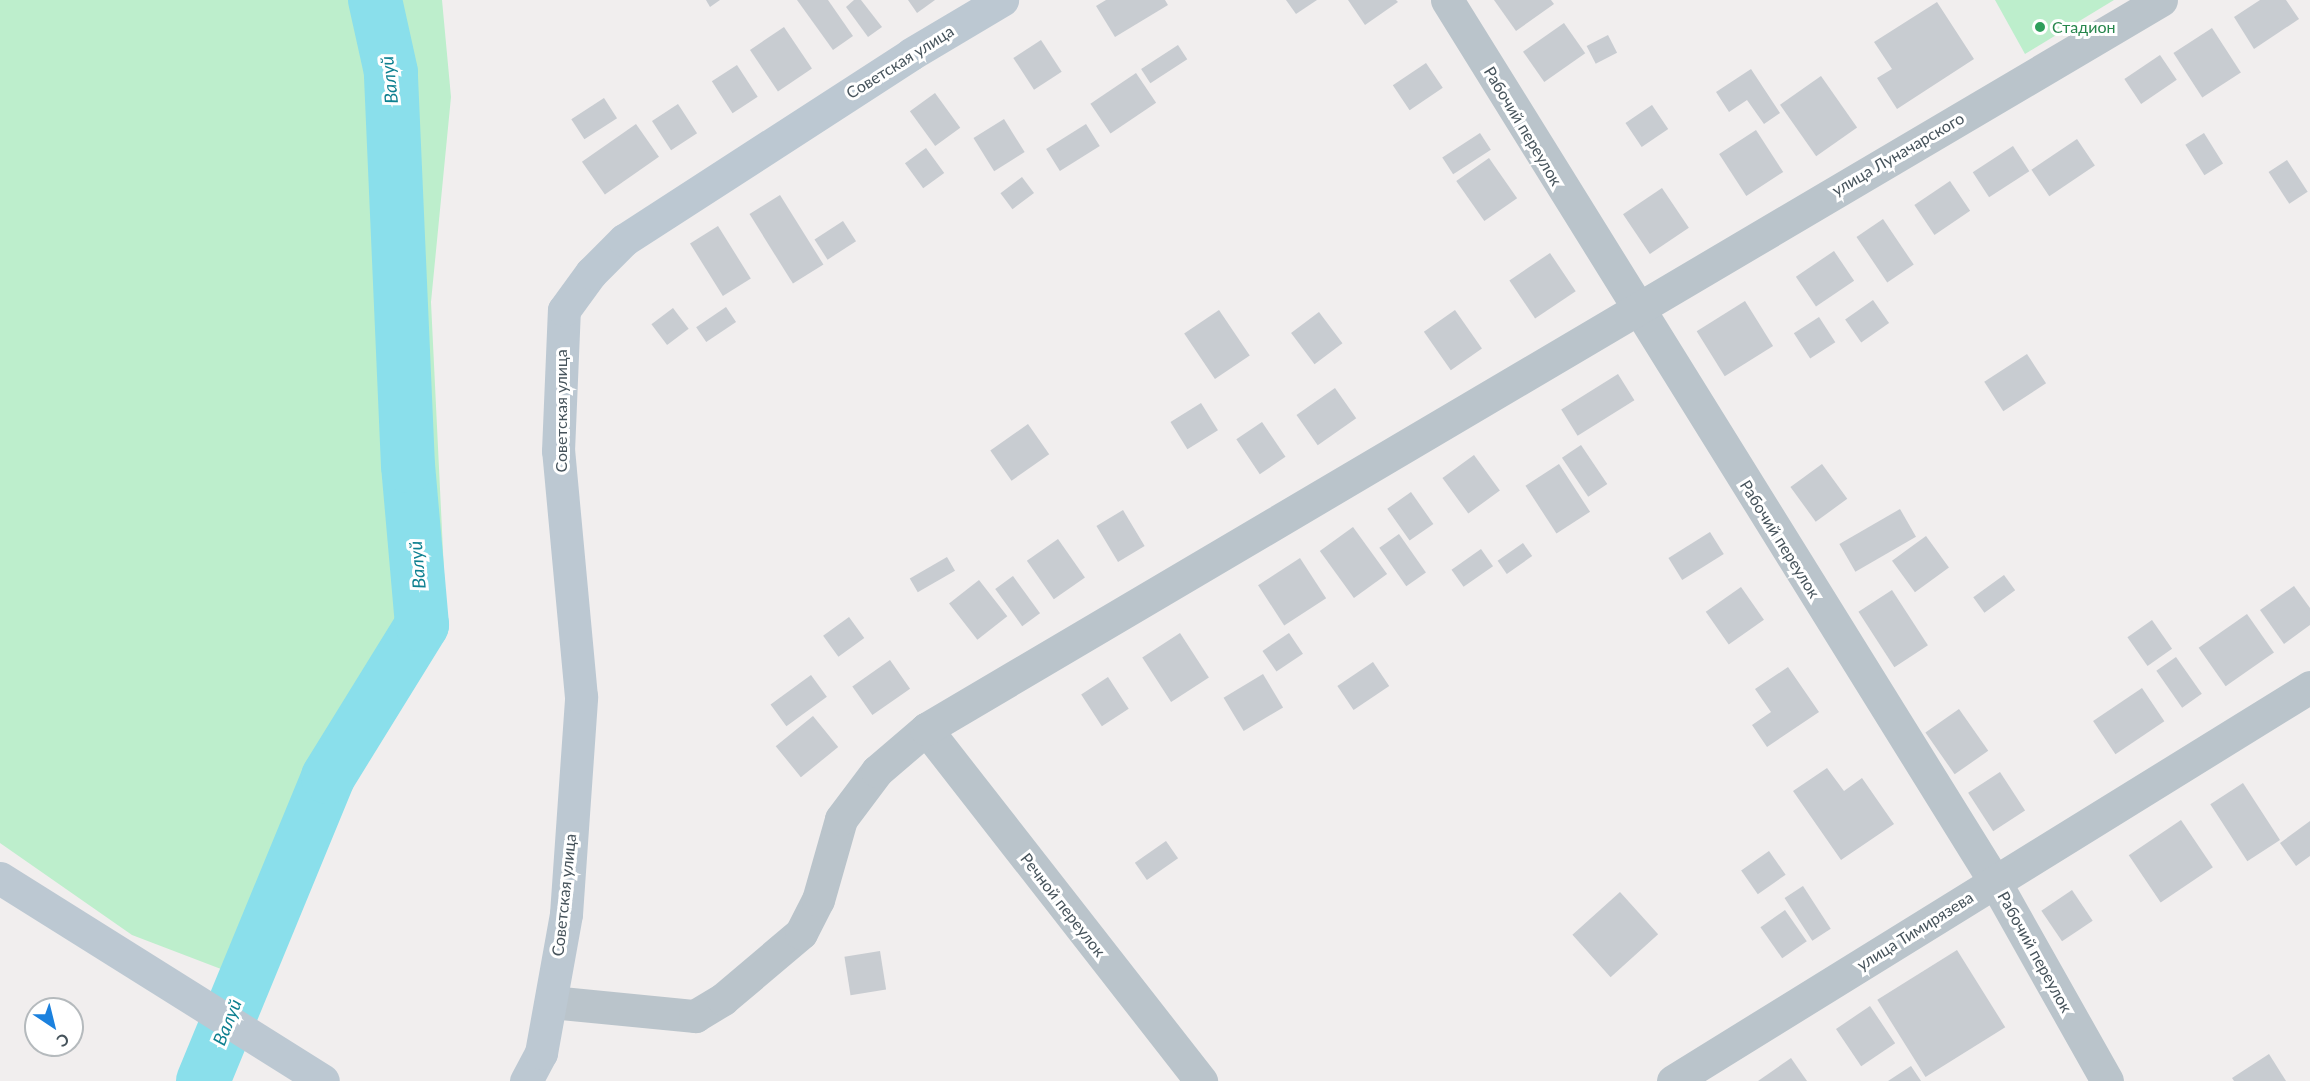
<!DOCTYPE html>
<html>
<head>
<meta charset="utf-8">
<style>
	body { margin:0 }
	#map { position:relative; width:2310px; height:1081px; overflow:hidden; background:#f1eeee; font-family:Lato,sans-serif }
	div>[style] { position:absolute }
	.green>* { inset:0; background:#bdeecc }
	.river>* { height:54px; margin:-27px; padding:0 27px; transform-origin:27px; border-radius:27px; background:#8adfeb }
	.building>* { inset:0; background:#c8ccd1; transform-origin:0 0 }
	.street>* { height:33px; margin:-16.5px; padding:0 16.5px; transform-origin:16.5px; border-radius:16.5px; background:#bac4cb }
	.secondary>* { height:33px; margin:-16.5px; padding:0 16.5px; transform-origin:16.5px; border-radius:16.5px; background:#bcc8d2 }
	.dots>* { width:16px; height:16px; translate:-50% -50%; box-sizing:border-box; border:3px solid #fff; border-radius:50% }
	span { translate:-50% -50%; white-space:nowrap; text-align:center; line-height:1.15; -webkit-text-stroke:6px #fff; paint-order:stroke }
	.leisure-label { font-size:16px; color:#27864d }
	.left { translate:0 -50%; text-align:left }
	.street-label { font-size:16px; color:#46535b }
	.water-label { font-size:18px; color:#0e8090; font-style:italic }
	.north { position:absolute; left:24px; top:997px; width:60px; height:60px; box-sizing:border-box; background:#fff; border:2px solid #b5babd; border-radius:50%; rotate:145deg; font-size:16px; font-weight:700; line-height:24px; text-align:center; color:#46535b }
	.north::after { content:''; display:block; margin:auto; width:21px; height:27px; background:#1b81de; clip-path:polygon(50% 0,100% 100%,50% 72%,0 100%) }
</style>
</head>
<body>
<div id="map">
	<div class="green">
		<i style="clip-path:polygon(0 0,442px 0,451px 97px,431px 302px,447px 634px,323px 821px,255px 982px,132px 935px,0 843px)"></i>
		<i style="clip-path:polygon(1995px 0,2114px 0,2025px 54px)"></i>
	</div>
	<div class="river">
		<i style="left:203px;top:1081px;width:329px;rotate:-67.6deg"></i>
		<i style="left:328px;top:777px;width:179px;rotate:-58.3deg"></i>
		<i style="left:422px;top:625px;width:160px;rotate:-95deg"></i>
		<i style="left:408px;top:466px;width:394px;rotate:-92.5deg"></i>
		<i style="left:391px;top:72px;width:74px;rotate:-102.5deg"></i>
	</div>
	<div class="building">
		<i style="clip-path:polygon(706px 0,720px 0,710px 7px)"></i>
		<i style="clip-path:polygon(797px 0,828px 0,853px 36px,833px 50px)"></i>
		<i style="clip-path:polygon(854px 0,861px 0,882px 27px,868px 37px,846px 7px)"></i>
		<i style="clip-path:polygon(908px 0,935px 0,917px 13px)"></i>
		<i style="clip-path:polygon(1106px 0,1165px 0,1168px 5px,1115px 37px,1096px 6px)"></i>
		<i style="clip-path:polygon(1286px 0,1317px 0,1296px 14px)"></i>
		<i style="clip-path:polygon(1348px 0,1396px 0,1398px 2px,1365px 25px)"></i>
		<i style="clip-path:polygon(1494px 0,1551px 0,1554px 4px,1516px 31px)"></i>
		<i style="clip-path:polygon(2260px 0,2286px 0,2299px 19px,2254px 49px,2234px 17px)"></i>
		<i style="clip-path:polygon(1937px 2px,1974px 59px,1897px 109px,1877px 78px,1892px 69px,1874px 42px)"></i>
		<i style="left:1564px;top:23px;width:37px;height:50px;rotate:55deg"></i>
		<i style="left:784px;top:27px;width:50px;height:41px;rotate:56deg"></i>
		<i style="left:2212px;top:28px;width:53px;height:46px;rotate:57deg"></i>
		<i style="left:1608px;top:35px;width:20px;height:24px;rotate:63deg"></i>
		<i style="left:1041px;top:40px;width:38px;height:33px;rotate:57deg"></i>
		<i style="left:1178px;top:45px;width:17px;height:44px;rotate:57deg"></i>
		<i style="left:2160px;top:55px;width:30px;height:43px;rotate:56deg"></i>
		<i style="left:1426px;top:63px;width:30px;height:40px;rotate:56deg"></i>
		<i style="left:737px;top:65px;width:38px;height:30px;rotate:57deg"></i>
		<i style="clip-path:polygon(1751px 69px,1780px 113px,1764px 124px,1747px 100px,1729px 112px,1716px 92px)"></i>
		<i style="left:1136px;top:73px;width:36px;height:55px;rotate:56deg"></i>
		<i style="left:1821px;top:76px;width:63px;height:50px;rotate:55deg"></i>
		<i style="left:935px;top:93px;width:43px;height:31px;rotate:54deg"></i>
		<i style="left:604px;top:98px;width:24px;height:39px;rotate:57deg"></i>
		<i style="left:678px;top:104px;width:35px;height:31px;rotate:57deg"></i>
		<i style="left:1652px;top:105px;width:29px;height:32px;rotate:56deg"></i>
		<i style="left:1004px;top:119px;width:39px;height:36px;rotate:58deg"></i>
		<i style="left:636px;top:124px;width:40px;height:66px;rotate:55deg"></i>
		<i style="left:1086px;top:124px;width:26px;height:47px;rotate:58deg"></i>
		<i style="left:1756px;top:130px;width:50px;height:44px;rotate:57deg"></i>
		<i style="left:1480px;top:133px;width:20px;height:45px;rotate:57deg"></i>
		<i style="left:2204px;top:133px;width:36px;height:22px;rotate:58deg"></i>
		<i style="left:2077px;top:139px;width:32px;height:55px;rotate:56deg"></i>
		<i style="left:2013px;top:146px;width:30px;height:48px;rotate:57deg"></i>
		<i style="left:926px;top:148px;width:31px;height:26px;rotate:54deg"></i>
		<i style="left:1489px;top:158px;width:49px;height:40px;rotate:55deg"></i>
		<i style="left:2287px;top:160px;width:38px;height:22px;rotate:57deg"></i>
		<i style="left:1022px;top:177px;width:20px;height:27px;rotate:53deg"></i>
		<i style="left:1950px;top:181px;width:36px;height:43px;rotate:56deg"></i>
		<i style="left:1662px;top:188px;width:48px;height:47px;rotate:56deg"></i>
		<i style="left:780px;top:195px;width:82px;height:36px;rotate:58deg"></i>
		<i style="left:1883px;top:219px;width:55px;height:32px;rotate:56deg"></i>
		<i style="left:843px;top:221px;width:24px;height:34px;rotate:57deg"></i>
		<i style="left:718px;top:226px;width:62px;height:33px;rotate:58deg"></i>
		<i style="left:1834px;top:251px;width:36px;height:46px;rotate:56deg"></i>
		<i style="left:1550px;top:253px;width:46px;height:49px;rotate:56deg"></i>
		<i style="left:1873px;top:300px;width:28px;height:34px;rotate:55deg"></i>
		<i style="left:1745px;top:301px;width:53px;height:57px;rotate:58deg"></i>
		<i style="left:726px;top:307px;width:18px;height:36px;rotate:56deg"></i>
		<i style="left:673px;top:308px;width:26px;height:27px;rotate:53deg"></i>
		<i style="left:1219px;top:310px;width:55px;height:42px;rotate:56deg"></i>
		<i style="left:1455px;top:310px;width:47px;height:38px;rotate:55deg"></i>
		<i style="left:1319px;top:312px;width:39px;height:35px;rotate:53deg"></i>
		<i style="left:1819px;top:317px;width:30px;height:30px;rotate:57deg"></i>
		<i style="left:2027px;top:354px;width:35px;height:51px;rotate:57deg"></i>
		<i style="left:1618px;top:374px;width:31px;height:67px;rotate:58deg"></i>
		<i style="left:1335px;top:388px;width:37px;height:47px;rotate:55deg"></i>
		<i style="left:1201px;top:403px;width:32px;height:36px;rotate:58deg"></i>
		<i style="left:1262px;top:422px;width:42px;height:31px;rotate:56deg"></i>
		<i style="left:1028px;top:424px;width:37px;height:46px;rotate:55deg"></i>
		<i style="left:1581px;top:445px;width:47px;height:23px;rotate:56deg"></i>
		<i style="left:1474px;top:455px;width:44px;height:39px;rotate:54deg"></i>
		<i style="left:1559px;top:464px;width:57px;height:40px;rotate:57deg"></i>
		<i style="left:1822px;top:464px;width:43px;height:39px;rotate:54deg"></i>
		<i style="left:1411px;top:492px;width:39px;height:29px;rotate:55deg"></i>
		<i style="left:1900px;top:509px;width:32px;height:70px;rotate:60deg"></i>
		<i style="left:1123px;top:510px;width:42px;height:31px;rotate:59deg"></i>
		<i style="left:1353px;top:527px;width:58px;height:41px;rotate:54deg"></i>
		<i style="left:1710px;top:532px;width:26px;height:49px;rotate:58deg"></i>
		<i style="left:1399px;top:534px;width:47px;height:24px;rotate:55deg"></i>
		<i style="left:1926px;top:536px;width:39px;height:42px;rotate:54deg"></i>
		<i style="left:1058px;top:539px;width:47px;height:38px;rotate:55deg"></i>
		<i style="left:1523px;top:543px;width:16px;height:31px;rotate:55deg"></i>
		<i style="left:1481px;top:549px;width:21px;height:36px;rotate:55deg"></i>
		<i style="left:947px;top:557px;width:16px;height:43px;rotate:60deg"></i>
		<i style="left:1300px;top:558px;width:48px;height:50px;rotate:57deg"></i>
		<i style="left:2004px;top:575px;width:19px;height:38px;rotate:54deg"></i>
		<i style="left:1013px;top:576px;width:46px;height:22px;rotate:54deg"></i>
		<i style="left:979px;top:580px;width:46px;height:38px;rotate:52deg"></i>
		<i style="clip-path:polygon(2294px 586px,2310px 608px,2310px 625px,2284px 644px,2260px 610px)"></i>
		<i style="left:1741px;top:587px;width:40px;height:43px;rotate:55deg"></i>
		<i style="left:1892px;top:590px;width:66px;height:40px;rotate:57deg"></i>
		<i style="left:2247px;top:614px;width:47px;height:59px;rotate:55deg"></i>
		<i style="left:849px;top:617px;width:26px;height:32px;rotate:54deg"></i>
		<i style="left:2152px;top:620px;width:35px;height:30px;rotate:55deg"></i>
		<i style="left:1180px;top:633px;width:53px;height:45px;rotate:57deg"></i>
		<i style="left:1289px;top:633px;width:25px;height:32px;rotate:56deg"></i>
		<i style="left:2176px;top:657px;width:45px;height:24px;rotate:55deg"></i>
		<i style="left:890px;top:660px;width:35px;height:46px;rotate:55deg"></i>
		<i style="left:1373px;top:662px;width:29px;height:43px;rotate:56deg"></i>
		<i style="clip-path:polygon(1788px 667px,1819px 712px,1767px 747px,1752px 725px,1771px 712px,1755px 689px)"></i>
		<i style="left:1263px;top:674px;width:39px;height:46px;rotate:59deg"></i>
		<i style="left:811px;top:675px;width:27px;height:50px;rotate:54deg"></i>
		<i style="left:1108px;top:677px;width:38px;height:32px;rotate:57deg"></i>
		<i style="left:2142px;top:688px;width:40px;height:59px;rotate:56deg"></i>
		<i style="left:1959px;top:709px;width:51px;height:41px;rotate:55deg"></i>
		<i style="left:813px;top:716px;width:40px;height:48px;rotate:51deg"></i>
		<i style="clip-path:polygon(1827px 768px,1844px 791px,1862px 778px,1894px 824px,1841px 860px,1793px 791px)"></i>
		<i style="left:2000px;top:772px;width:46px;height:38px;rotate:57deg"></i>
		<i style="left:2243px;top:783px;width:68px;height:39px;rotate:57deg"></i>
		<i style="left:2181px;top:820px;width:57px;height:63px;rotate:56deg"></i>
		<i style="clip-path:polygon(2310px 821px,2310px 856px,2296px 866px,2280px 843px)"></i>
		<i style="left:1166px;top:841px;width:21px;height:38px;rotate:55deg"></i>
		<i style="left:1769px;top:851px;width:29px;height:34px;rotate:55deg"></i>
		<i style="left:1803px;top:886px;width:51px;height:22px;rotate:57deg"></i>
		<i style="left:2072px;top:890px;width:37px;height:37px;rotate:56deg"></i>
		<i style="left:1620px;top:892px;width:57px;height:64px;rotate:48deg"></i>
		<i style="left:1785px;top:910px;width:38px;height:30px;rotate:55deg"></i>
		<i style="left:1957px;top:950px;width:91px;height:94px;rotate:58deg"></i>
		<i style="left:880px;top:951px;width:39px;height:36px;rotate:81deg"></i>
		<i style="left:1870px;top:1006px;width:45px;height:41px;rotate:56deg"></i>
		<i style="clip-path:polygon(2269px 1054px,2286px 1081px,2234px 1081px,2232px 1078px)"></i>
		<i style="clip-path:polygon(1791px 1058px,1807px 1081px,1758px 1081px)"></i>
		<i style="clip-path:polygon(1911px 1066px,1921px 1081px,1888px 1081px)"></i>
	</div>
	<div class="street">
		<i style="left:1447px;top:0;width:1038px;rotate:58.15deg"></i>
		<i style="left:1995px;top:882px;width:228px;rotate:60.6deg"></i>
		<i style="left:926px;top:729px;width:447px;rotate:52deg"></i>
		<i style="left:551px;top:1002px;width:145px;rotate:5.6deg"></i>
		<i style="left:695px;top:1016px;width:33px;rotate:-31deg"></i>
		<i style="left:723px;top:999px;width:102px;rotate:-40.2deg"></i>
		<i style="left:801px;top:933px;width:37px;rotate:-63deg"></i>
		<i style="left:818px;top:900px;width:84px;rotate:-74.1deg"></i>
		<i style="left:841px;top:819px;width:60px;rotate:-53.1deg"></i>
		<i style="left:877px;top:771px;width:65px;rotate:-40.6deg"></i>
		<i style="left:926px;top:729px;width:1434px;rotate:-30.55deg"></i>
		<i style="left:1673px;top:1081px;width:749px;rotate:-31.74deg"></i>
	</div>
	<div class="secondary">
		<i style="left:0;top:878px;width:381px;rotate:32.1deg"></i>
		<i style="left:526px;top:1081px;width:32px;rotate:-62deg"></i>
		<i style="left:541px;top:1053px;width:141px;rotate:-79.8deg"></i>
		<i style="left:566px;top:914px;width:218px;rotate:-86deg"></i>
		<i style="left:581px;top:697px;width:247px;rotate:-95.3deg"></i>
		<i style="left:558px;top:451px;width:141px;rotate:-87.6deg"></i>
		<i style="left:564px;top:310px;width:46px;rotate:-53.9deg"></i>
		<i style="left:591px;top:273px;width:47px;rotate:-45deg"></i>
		<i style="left:624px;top:240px;width:342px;rotate:-32.9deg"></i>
		<i style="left:911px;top:54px;width:106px;rotate:-30.7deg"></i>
	</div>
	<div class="dots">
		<i style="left:2040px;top:27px;background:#2e9e5b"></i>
	</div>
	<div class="leisure-label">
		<span class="left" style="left:2052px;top:27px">Стадион</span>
	</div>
	<div class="street-label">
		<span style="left:900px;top:62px;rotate:-32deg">Советская улица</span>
		<span style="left:1523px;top:126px;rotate:59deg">Рабочий переулок</span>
		<span style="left:1898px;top:154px;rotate:-30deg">улица Луначарского</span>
		<span style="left:561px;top:411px;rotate:-90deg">Советская улица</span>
		<span style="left:1780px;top:539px;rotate:58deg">Рабочий переулок</span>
		<span style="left:564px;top:895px;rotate:-84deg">Советская улица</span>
		<span style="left:1063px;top:905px;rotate:52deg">Речной переулок</span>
		<span style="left:1915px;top:931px;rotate:-32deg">улица Тимирязева</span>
		<span style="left:2035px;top:952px;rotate:61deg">Рабочий переулок</span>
	</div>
	<div class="water-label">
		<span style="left:389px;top:80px;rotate:-96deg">Валуй</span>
		<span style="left:417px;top:565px;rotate:-95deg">Валуй</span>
		<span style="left:227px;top:1022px;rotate:-68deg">Валуй</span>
	</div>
	<div class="north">С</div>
</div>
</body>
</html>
